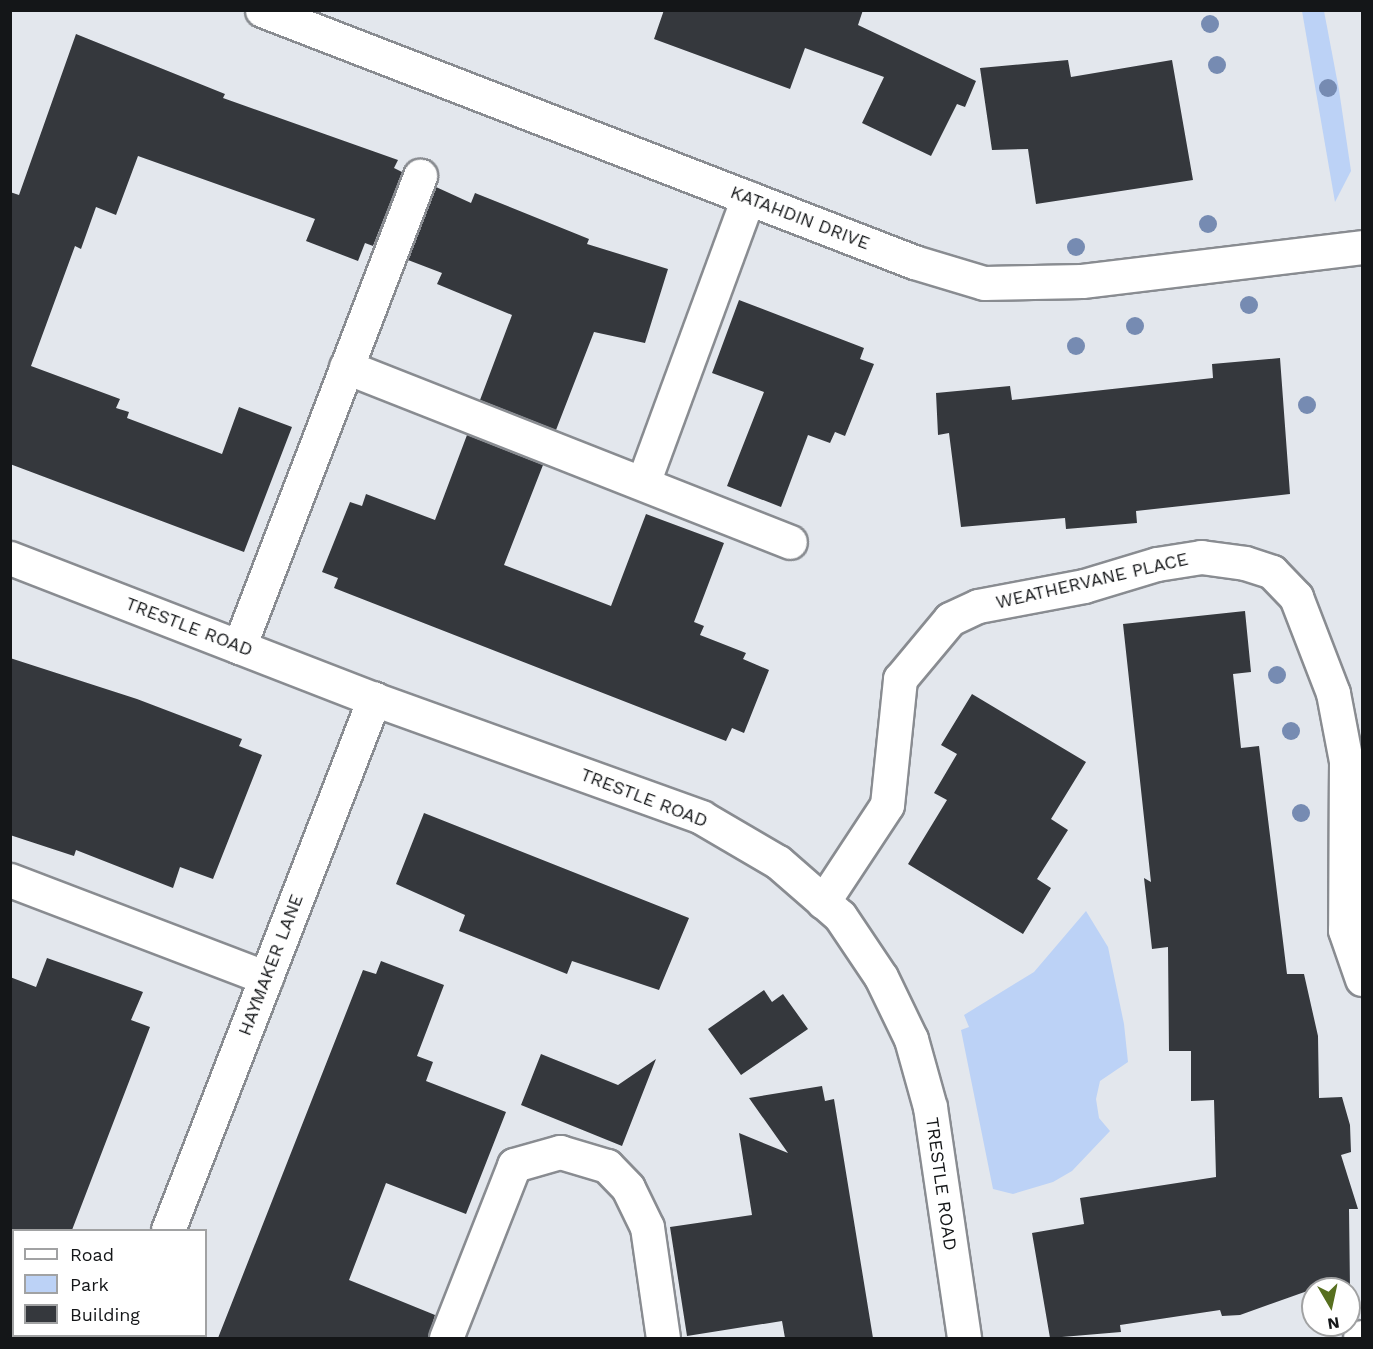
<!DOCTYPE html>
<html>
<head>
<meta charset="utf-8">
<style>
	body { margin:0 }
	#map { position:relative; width:1373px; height:1349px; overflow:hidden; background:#e3e7ed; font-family:"Work Sans",sans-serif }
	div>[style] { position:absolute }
	.green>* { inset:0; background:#bcd2f6 }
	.building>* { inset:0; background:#35383d }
	.roads { filter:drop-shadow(2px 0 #898c91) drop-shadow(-2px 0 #898c91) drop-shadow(0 2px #898c91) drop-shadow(0 -2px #898c91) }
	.minor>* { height:33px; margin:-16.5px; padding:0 16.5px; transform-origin:16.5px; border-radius:16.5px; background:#fff }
	.trees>* { width:18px; height:18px; margin:-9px; border-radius:50%; background:#768bb2 }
	span { translate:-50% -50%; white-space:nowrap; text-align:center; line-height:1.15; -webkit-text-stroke:6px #fff; paint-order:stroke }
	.street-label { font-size:18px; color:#141618 }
	.frame { position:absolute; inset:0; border:12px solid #141618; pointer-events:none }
	.legend { position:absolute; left:12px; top:1229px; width:195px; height:108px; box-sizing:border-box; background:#fff; border:2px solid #a1a2a3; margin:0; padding:8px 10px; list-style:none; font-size:18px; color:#141618 }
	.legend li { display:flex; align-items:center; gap:12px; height:30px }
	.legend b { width:30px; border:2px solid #a1a2a3 }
	.north { position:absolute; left:1301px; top:1277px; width:60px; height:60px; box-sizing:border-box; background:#fff; border:2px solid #a1a2a3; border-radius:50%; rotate:171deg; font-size:16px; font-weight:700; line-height:24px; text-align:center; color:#141618 }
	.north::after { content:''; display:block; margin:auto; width:21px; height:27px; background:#576f1f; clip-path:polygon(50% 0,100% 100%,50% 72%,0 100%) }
</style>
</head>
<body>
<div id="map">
	<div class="green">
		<i style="clip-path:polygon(1302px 11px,1324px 11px,1339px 90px,1351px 171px,1335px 202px)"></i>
		<i style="clip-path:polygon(1086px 911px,1108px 947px,1124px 1024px,1128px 1062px,1100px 1081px,1096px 1099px,1099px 1118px,1110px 1131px,1072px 1171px,1053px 1182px,1013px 1194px,993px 1189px,961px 1030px,969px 1027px,964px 1015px,1034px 972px)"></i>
	</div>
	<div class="building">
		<i style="clip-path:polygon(664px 10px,863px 10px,858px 25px,976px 81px,965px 107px,957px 104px,931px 156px,862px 123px,884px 77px,805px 48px,790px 89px,654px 39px)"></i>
		<i style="clip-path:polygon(76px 34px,225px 94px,223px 98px,398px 160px,394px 168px,402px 172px,373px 246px,365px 243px,358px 261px,306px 241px,315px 219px,138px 156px,116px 215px,96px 207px,81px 249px,75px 246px,31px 366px,120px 399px,116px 408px,129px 412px,127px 418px,222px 454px,239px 407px,292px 427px,244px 552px,10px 464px,10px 192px,19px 195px)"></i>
		<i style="clip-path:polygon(1068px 60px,1071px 77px,1172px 60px,1193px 180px,1036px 204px,1028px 149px,992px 150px,980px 68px)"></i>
		<i style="clip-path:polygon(436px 187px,471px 203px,475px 193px,589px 239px,587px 244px,668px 269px,645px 343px,594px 332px,556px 430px,480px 400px,512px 315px,437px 284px,442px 273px,408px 260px)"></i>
		<i style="clip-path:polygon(739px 300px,864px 348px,860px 359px,874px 364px,845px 436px,835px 432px,830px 443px,808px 435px,781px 507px,727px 486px,764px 392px,712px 373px)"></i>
		<i style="clip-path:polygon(1280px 358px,1290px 494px,1136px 511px,1137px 523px,1066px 529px,1065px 518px,961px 527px,949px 433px,938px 435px,936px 393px,1010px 386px,1012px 400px,1213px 378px,1212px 364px)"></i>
		<i style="clip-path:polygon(467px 435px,543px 465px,504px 565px,611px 606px,646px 514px,724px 543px,694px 622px,704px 626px,700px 635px,746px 653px,743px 659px,769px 670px,744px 733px,732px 728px,726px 741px,334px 588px,338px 578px,322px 572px,350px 502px,362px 506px,366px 494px,435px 520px)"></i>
		<i style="clip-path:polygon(1245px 611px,1251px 672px,1233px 674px,1241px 748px,1259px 746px,1287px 974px,1304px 974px,1318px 1036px,1319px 1098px,1342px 1097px,1350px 1125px,1351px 1152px,1341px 1155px,1358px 1209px,1349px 1209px,1350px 1288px,1313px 1289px,1240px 1315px,1222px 1316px,1220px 1310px,1120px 1325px,1121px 1332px,1050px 1338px,1032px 1233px,1084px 1224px,1080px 1198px,1216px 1177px,1214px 1100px,1191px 1101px,1191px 1051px,1169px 1051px,1168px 947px,1152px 949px,1144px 878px,1151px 882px,1123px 624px)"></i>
		<i style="clip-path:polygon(10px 658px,137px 699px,242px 739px,239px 746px,262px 755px,213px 879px,180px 867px,173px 888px,76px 850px,74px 856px,10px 835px)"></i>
		<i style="clip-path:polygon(972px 694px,1086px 762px,1051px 819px,1068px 830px,1037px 879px,1051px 888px,1023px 934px,908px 864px,947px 800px,934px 793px,957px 754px,941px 745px)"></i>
		<i style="clip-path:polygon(424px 813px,689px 918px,659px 990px,572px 961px,567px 974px,459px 931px,465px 915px,396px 884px)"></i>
		<i style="clip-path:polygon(47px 958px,143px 992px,131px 1020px,150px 1027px,72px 1230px,10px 1230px,10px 977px,36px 987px)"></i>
		<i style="clip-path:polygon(381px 961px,444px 985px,417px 1056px,433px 1062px,426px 1081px,506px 1112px,466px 1214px,386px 1183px,349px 1280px,435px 1315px,428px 1338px,218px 1338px,363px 970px,376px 974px)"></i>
		<i style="clip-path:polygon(764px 990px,772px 1002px,783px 994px,808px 1029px,741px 1075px,708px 1029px)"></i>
		<i style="clip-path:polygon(541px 1054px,618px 1085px,656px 1059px,622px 1146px,521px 1105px)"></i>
		<i style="clip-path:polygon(822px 1086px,825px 1101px,834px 1099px,873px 1338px,785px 1338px,782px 1321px,687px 1336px,670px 1227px,752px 1215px,739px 1133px,788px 1153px,749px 1098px)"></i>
	</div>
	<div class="roads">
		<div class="minor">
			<i style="left:262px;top:10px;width:699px;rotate:21.13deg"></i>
			<i style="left:914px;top:262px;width:73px;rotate:16.7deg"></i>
			<i style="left:984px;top:283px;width:98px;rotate:-1.2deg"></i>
			<i style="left:1082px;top:281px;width:282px;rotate:-6.9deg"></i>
			<i style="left:346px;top:367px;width:477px;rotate:21.5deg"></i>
			<i style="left:643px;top:483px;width:304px;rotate:-69.8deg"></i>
			<i style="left:10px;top:558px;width:390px;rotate:21.2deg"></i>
			<i style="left:374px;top:699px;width:348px;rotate:19.8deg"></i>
			<i style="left:701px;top:817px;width:89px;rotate:30.3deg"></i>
			<i style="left:778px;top:862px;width:82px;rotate:41.1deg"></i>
			<i style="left:840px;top:916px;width:73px;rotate:56.1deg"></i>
			<i style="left:881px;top:977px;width:69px;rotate:64.2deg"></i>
			<i style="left:911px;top:1039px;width:71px;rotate:74.4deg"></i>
			<i style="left:930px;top:1107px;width:233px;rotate:81.6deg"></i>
			<i style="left:239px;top:647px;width:505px;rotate:-68.98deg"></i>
			<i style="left:10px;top:880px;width:274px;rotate:20.9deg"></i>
			<i style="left:823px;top:902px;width:116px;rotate:-56.6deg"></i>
			<i style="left:887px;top:805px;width:127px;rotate:-84.1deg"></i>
			<i style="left:900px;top:679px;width:78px;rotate:-50.2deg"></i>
			<i style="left:950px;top:619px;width:31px;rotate:-25deg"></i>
			<i style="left:978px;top:606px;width:108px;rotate:-10.7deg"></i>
			<i style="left:1084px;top:586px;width:76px;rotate:-16.8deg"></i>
			<i style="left:1157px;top:564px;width:45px;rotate:-9deg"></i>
			<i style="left:1201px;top:557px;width:44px;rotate:7.8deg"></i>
			<i style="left:1245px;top:563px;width:28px;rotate:18deg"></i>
			<i style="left:1272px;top:572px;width:35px;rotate:46deg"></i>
			<i style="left:1296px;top:597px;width:103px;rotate:68.9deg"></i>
			<i style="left:1333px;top:693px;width:69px;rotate:79.2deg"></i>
			<i style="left:1346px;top:761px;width:169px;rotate:90.3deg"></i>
			<i style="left:1345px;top:930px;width:52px;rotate:70.9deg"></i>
			<i style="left:168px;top:1230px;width:570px;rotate:-68.8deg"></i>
			<i style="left:126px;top:1338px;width:3px;rotate:-45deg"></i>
			<i style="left:446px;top:1338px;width:186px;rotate:-68.5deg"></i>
			<i style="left:514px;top:1165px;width:48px;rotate:-15.8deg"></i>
			<i style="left:560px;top:1152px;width:49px;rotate:16.6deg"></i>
			<i style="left:607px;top:1166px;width:30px;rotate:46deg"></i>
			<i style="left:628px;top:1188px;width:43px;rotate:64deg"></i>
			<i style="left:647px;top:1227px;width:112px;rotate:81.8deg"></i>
			<i style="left:1360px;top:1338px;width:2px;rotate:-27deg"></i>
		</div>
	</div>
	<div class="trees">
		<i style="left:1210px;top:24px"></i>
		<i style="left:1217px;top:65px"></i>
		<i style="left:1328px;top:88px"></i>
		<i style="left:1208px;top:224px"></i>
		<i style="left:1076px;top:247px"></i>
		<i style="left:1249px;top:305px"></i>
		<i style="left:1135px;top:326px"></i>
		<i style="left:1076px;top:346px"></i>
		<i style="left:1307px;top:405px"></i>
		<i style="left:1277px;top:675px"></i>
		<i style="left:1291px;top:731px"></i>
		<i style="left:1301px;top:813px"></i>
	</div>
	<div class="street-label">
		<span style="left:800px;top:218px;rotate:21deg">KATAHDIN DRIVE</span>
		<span style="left:1092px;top:581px;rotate:-13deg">WEATHERVANE PLACE</span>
		<span style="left:189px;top:627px;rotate:21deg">TRESTLE ROAD</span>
		<span style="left:644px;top:798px;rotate:21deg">TRESTLE ROAD</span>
		<span style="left:271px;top:965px;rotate:-69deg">HAYMAKER LANE</span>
		<span style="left:941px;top:1184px;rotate:82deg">TRESTLE ROAD</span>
	</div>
	<div class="frame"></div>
	<ul class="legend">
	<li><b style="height:8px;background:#fff"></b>Road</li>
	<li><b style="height:16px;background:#bcd2f6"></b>Park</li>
	<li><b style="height:16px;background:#35383d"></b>Building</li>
	</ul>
	<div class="north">N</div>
</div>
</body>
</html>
